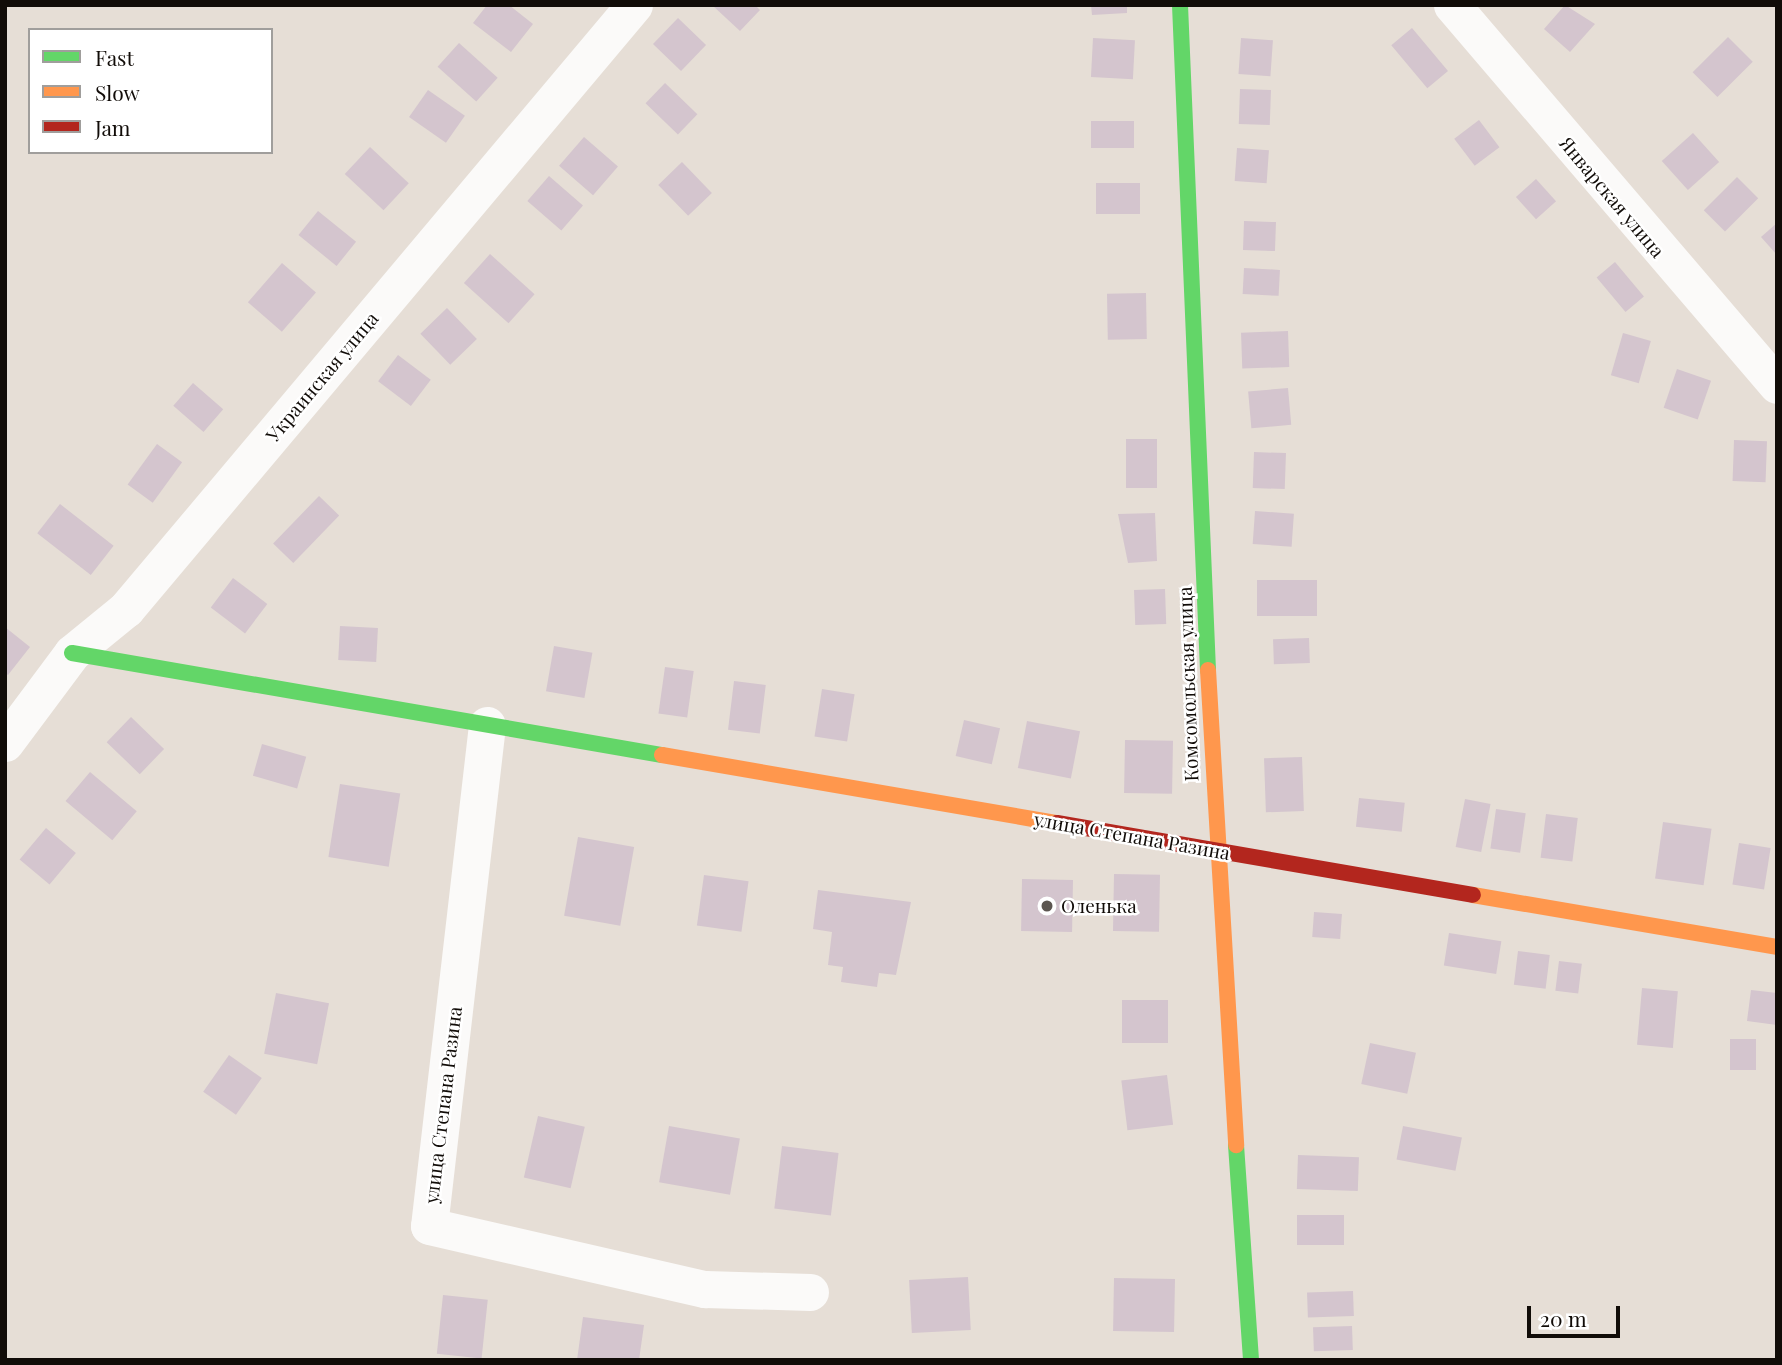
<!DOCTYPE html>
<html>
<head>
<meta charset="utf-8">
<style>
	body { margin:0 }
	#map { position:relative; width:1782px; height:1365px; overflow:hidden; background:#e6ded6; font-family:"Playfair Display",serif }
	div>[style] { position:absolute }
	.building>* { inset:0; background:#d4c5ce; transform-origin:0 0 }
	.street>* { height:37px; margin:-18.5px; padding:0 18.5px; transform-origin:18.5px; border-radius:18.5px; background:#fbfaf9 }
	.fast>* { height:16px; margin:-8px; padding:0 8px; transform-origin:8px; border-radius:8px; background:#63d668 }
	.slow>* { height:16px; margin:-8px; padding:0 8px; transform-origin:8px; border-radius:8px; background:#ff974d }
	.jam>* { height:16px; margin:-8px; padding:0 8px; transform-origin:8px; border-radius:8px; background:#b3261e }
	.dots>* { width:19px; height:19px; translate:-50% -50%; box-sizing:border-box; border:4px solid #fff; border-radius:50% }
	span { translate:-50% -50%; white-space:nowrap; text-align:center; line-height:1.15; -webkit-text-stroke:5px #fff; paint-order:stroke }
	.street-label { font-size:19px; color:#110c08 }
	.poi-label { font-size:19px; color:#110c08 }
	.left { translate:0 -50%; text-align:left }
	.frame { position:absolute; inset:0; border:7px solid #110c08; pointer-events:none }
	.legend { position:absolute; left:28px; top:28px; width:245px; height:126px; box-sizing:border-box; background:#fff; border:2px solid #a09e9c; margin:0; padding:9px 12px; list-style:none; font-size:21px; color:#110c08 }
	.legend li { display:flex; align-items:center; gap:14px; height:35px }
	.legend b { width:35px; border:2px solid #a09e9c }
	.scale { position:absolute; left:1527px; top:1306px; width:93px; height:32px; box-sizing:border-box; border:4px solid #110c08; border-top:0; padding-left:9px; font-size:21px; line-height:24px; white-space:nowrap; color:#110c08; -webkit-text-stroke:5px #fff; paint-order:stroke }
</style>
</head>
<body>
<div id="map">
	<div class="building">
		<i style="clip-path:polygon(487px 5px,509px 5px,533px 24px,511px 52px,473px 23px)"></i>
		<i style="clip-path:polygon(712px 5px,755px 5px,760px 10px,740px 31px)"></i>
		<i style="clip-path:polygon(1091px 5px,1127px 5px,1127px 13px,1092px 15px)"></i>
		<i style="clip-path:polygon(1565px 5px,1595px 24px,1570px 52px,1544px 29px)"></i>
		<i style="left:678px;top:18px;width:39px;height:36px;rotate:44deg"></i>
		<i style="left:1412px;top:28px;width:56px;height:27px;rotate:50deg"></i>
		<i style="left:1728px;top:37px;width:35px;height:50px;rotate:45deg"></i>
		<i style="left:1093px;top:38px;width:42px;height:39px;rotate:3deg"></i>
		<i style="left:1241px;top:38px;width:32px;height:36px;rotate:4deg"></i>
		<i style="left:459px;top:43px;width:52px;height:32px;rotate:42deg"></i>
		<i style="left:665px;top:83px;width:45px;height:28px;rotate:44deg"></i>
		<i style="left:1240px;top:89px;width:31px;height:35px;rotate:2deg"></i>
		<i style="left:428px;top:90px;width:45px;height:33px;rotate:35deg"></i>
		<i style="left:1479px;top:120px;width:34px;height:31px;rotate:53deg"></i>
		<i style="left:1091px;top:121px;width:43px;height:27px"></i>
		<i style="left:1693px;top:133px;width:39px;height:42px;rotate:48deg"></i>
		<i style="left:584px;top:137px;width:45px;height:38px;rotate:41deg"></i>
		<i style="left:370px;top:147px;width:53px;height:37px;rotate:43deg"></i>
		<i style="left:1237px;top:148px;width:32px;height:33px;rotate:4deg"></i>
		<i style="left:682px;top:162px;width:43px;height:33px;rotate:46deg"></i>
		<i style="left:549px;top:176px;width:45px;height:33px;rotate:41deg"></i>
		<i style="left:1737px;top:177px;width:30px;height:47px;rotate:45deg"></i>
		<i style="left:1536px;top:179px;width:30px;height:27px;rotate:48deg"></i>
		<i style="left:1096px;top:183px;width:44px;height:31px"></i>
		<i style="left:318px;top:211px;width:49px;height:31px;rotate:39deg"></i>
		<i style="left:1244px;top:221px;width:32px;height:29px;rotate:2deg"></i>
		<i style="clip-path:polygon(1777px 223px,1777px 255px,1761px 237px)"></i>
		<i style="left:490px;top:254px;width:60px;height:39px;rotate:42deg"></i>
		<i style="left:1615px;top:262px;width:45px;height:24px;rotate:50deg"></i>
		<i style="left:282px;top:263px;width:45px;height:52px;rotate:41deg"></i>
		<i style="left:1244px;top:268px;width:36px;height:26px;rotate:3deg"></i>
		<i style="left:1146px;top:293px;width:46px;height:39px;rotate:89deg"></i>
		<i style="left:447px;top:308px;width:43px;height:37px;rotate:46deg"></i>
		<i style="left:1288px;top:331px;width:36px;height:47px;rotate:88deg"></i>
		<i style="left:1623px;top:333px;width:29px;height:44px;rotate:16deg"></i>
		<i style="left:398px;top:355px;width:41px;height:33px;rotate:37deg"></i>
		<i style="left:1677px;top:369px;width:36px;height:41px;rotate:19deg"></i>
		<i style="left:193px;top:383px;width:40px;height:30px;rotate:41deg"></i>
		<i style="left:1288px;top:388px;width:37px;height:40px;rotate:85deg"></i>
		<i style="left:1126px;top:439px;width:31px;height:49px"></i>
		<i style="left:1734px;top:440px;width:33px;height:41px;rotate:2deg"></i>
		<i style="left:157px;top:444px;width:31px;height:50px;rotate:36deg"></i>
		<i style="left:1254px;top:452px;width:32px;height:36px;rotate:2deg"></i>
		<i style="left:319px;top:496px;width:28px;height:66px;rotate:44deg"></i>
		<i style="left:60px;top:504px;width:68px;height:37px;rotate:38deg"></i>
		<i style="left:1255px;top:511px;width:39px;height:33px;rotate:4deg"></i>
		<i style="clip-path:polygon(1155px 513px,1157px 561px,1128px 563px,1118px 514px)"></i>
		<i style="left:233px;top:578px;width:43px;height:37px;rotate:37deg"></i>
		<i style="left:1317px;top:580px;width:36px;height:60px;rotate:90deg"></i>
		<i style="left:1165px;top:589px;width:35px;height:31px;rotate:88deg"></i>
		<i style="left:340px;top:626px;width:38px;height:34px;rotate:3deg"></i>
		<i style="clip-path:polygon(5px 627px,30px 647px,8px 675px,5px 673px)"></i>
		<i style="left:1309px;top:638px;width:25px;height:36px;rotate:88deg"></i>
		<i style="left:554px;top:646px;width:39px;height:46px;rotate:10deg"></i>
		<i style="left:665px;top:667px;width:29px;height:47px;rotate:8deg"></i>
		<i style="left:734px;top:681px;width:32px;height:49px;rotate:7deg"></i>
		<i style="left:822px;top:689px;width:33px;height:48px;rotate:9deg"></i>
		<i style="left:131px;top:717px;width:46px;height:35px;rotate:44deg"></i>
		<i style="left:964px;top:720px;width:37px;height:37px;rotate:13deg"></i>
		<i style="left:1027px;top:721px;width:54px;height:48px;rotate:11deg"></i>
		<i style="left:1125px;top:740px;width:48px;height:53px;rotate:1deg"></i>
		<i style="left:262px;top:744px;width:46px;height:33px;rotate:16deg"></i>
		<i style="left:1302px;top:757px;width:54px;height:38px;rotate:88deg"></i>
		<i style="left:90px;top:772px;width:61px;height:38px;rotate:40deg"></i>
		<i style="left:340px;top:784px;width:61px;height:74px;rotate:9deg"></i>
		<i style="left:1359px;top:798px;width:46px;height:29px;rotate:6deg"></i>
		<i style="left:1465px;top:799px;width:26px;height:49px;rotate:11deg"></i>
		<i style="left:1496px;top:809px;width:30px;height:40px;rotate:8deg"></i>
		<i style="left:1546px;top:814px;width:32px;height:44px;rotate:7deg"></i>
		<i style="left:1663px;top:822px;width:49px;height:57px;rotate:8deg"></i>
		<i style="left:46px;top:828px;width:39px;height:41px;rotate:40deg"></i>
		<i style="left:578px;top:837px;width:57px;height:80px;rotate:10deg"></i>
		<i style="left:1739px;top:843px;width:32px;height:42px;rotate:9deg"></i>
		<i style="left:1114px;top:874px;width:46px;height:57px;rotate:1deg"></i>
		<i style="left:704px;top:875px;width:45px;height:51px;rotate:8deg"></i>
		<i style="left:1022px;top:879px;width:51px;height:52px;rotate:1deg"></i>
		<i style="clip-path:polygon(818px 890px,911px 902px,896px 975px,879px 973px,877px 987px,841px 982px,843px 967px,828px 965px,832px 932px,813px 929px)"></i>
		<i style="left:1314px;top:912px;width:28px;height:25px;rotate:4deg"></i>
		<i style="left:1449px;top:933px;width:53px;height:33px;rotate:9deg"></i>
		<i style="left:1518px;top:951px;width:32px;height:34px;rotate:7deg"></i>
		<i style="left:1559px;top:961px;width:23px;height:30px;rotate:7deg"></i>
		<i style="left:1642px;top:988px;width:36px;height:57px;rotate:5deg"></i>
		<i style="clip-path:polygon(1751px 990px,1777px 993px,1777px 1025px,1747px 1021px)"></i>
		<i style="left:276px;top:993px;width:54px;height:62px;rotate:11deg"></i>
		<i style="left:1122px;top:1000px;width:46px;height:43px"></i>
		<i style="left:1756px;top:1039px;width:31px;height:26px;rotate:90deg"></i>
		<i style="left:1370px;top:1043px;width:47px;height:42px;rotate:12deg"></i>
		<i style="left:229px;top:1055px;width:40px;height:45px;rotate:35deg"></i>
		<i style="left:1167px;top:1075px;width:50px;height:46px;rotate:83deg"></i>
		<i style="left:538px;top:1116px;width:48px;height:63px;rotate:13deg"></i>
		<i style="left:669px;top:1126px;width:72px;height:57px;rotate:10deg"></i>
		<i style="left:1403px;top:1126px;width:60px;height:34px;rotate:11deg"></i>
		<i style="left:782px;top:1146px;width:57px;height:63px;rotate:7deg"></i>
		<i style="left:1298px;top:1155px;width:61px;height:34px;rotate:2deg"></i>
		<i style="left:1297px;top:1215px;width:47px;height:30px"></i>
		<i style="left:968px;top:1277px;width:53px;height:59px;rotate:87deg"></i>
		<i style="left:1114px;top:1278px;width:61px;height:53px;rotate:1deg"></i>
		<i style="left:1353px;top:1291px;width:25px;height:46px;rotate:88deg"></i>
		<i style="left:443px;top:1295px;width:45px;height:59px;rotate:6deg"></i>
		<i style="clip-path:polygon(583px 1317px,644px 1325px,639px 1360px,577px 1360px)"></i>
		<i style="left:1352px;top:1326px;width:24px;height:39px;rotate:88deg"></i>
	</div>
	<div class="street">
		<i style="left:1452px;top:5px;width:500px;rotate:49.46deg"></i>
		<i style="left:487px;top:725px;width:504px;rotate:96.6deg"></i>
		<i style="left:429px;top:1226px;width:283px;rotate:12.9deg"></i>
		<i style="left:705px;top:1289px;width:105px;rotate:1.6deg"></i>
		<i style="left:5px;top:743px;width:112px;rotate:-53.3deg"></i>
		<i style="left:72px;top:653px;width:70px;rotate:-39.2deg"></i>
		<i style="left:126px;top:609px;width:789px;rotate:-49.93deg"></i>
	</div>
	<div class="fast">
		<i style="left:1180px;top:5px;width:666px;rotate:87.59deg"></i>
		<i style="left:72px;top:653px;width:599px;rotate:9.81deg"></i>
		<i style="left:1236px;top:1145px;width:216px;rotate:86deg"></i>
	</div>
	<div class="slow">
		<i style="left:1208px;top:670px;width:476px;rotate:86.6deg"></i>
		<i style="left:662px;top:755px;width:401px;rotate:9.8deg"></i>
		<i style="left:1473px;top:895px;width:308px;rotate:9.7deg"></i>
	</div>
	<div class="jam">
		<i style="left:1057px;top:823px;width:422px;rotate:9.8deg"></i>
	</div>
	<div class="dots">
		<i style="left:1047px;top:906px;background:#5c5650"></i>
	</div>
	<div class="street-label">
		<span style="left:1612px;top:197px;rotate:50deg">Январская улица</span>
		<span style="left:322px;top:377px;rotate:-50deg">Украинская улица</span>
		<span style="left:1188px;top:684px;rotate:-92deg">Комсомольская улица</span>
		<span style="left:1132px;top:836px;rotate:10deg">улица Степана Разина</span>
		<span style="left:443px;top:1105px;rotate:-83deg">улица Степана Разина</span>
	</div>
	<div class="poi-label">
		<span class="left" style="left:1061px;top:906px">Оленька</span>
	</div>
	<div class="frame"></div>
	<ul class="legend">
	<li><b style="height:9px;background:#63d668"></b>Fast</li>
	<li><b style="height:9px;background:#ff974d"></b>Slow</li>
	<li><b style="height:9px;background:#b3261e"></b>Jam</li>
	</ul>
	<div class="scale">20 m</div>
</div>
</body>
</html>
